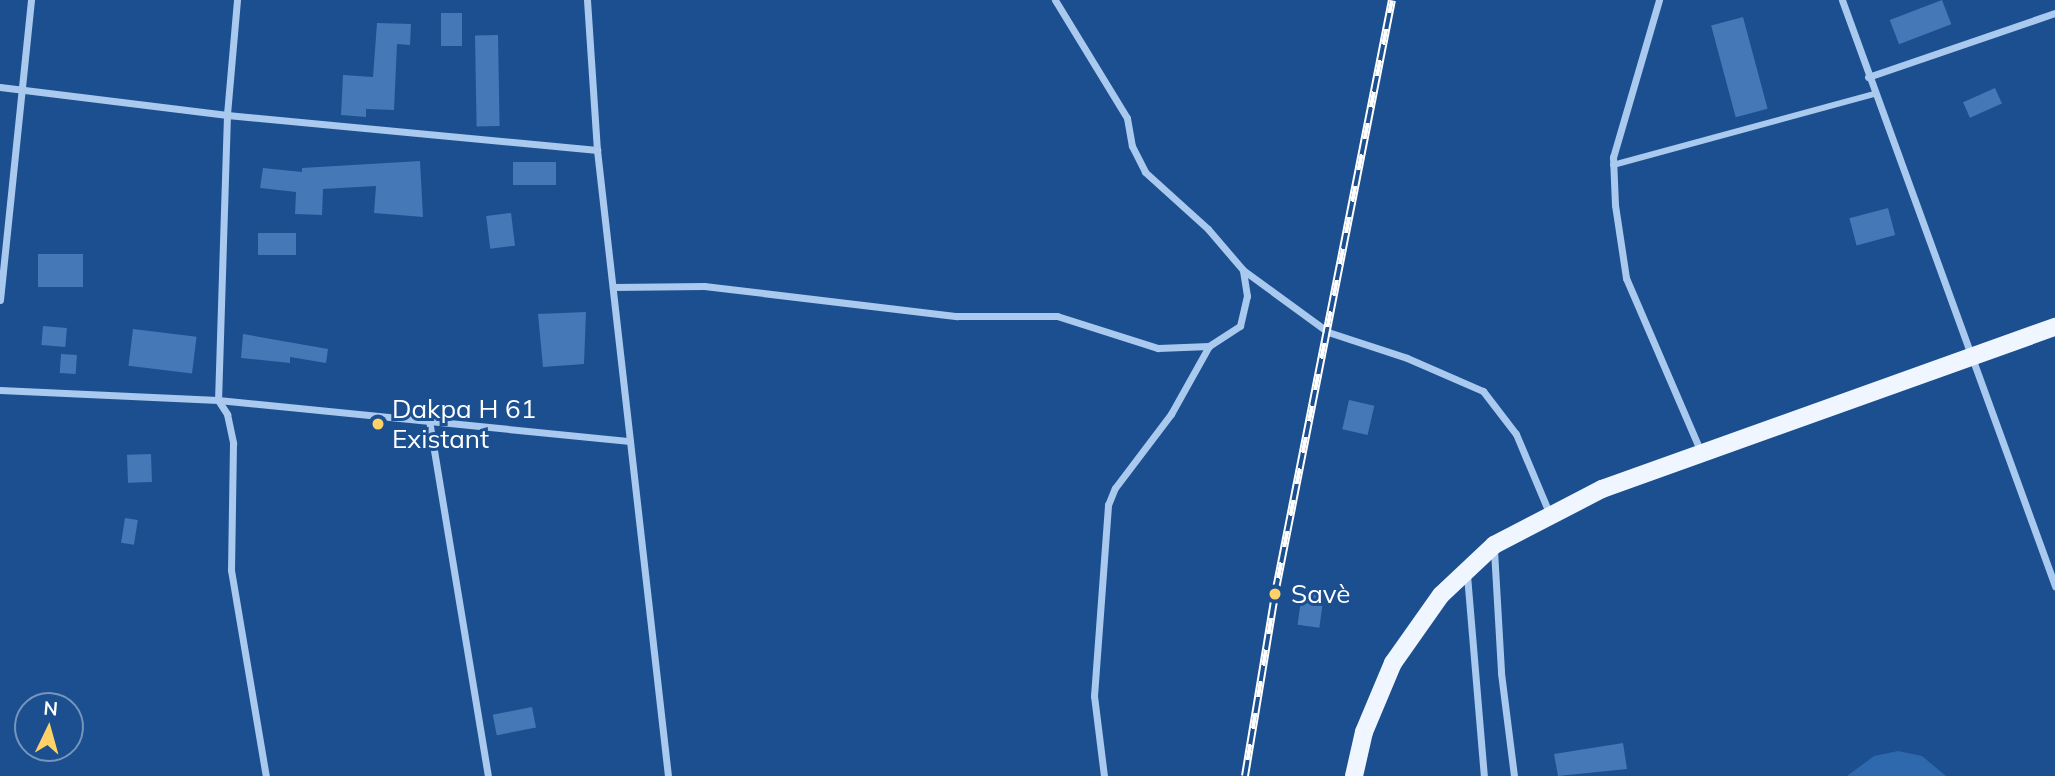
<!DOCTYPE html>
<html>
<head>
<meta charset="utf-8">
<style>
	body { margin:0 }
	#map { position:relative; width:2055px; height:776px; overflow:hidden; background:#1b4f8f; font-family:Mulish,sans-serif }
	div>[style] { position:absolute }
	.green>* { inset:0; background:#2e69ad }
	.building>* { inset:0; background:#4478b7; transform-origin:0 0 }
	.pedestrian>* { height:6px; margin:-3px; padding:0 3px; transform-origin:3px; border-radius:3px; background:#a9c9ee }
	.minor>* { height:7px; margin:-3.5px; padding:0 3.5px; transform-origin:3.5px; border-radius:3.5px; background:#a9c9ee }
	.primary>* { height:18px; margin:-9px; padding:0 9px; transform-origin:9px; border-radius:9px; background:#f0f6ff }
	.rail>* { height:8px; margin-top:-4px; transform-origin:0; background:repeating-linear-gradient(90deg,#1b4f8f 0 16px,#fff 0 32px); box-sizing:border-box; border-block:2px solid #fff }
	.dots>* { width:19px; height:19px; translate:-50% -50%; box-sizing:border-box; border:4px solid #1b4f8f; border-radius:50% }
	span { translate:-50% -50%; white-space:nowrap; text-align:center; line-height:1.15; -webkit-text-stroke:6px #1b4f8f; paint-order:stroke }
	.poi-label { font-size:26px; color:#fff }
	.left { translate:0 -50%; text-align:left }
	.north { position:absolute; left:14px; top:692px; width:70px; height:70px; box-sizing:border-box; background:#1b4f8f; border:2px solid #7695bc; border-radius:50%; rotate:5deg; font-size:19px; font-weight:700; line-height:28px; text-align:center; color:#fff }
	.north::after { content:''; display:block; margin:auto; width:24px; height:32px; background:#ffd166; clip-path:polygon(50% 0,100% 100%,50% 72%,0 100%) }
</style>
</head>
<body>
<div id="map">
	<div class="green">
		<i style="clip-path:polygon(1898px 751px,1922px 756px,1946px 776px,1847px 776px,1874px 756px)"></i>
	</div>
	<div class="building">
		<i style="left:1942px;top:0;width:26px;height:56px;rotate:69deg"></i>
		<i style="left:441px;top:13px;width:21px;height:33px"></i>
		<i style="left:1743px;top:17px;width:95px;height:33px;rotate:75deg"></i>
		<i style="clip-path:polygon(377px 23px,411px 24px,410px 45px,397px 44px,394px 110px,366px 109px,366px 117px,341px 115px,343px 75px,373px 77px)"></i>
		<i style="left:498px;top:35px;width:91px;height:23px;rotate:89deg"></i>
		<i style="left:1995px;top:88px;width:17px;height:35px;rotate:66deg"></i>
		<i style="clip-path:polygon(420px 161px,423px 217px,374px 213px,376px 186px,323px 189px,322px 215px,295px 214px,296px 192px,260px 188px,263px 168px,302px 172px,302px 168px)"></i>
		<i style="left:513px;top:162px;width:43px;height:23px"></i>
		<i style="left:1888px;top:208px;width:28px;height:40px;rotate:75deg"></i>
		<i style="left:511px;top:213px;width:33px;height:25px;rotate:83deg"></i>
		<i style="left:258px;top:233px;width:38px;height:22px"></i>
		<i style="left:38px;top:254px;width:45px;height:33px"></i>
		<i style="clip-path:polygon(586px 312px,584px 364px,543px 367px,538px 314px)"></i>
		<i style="left:43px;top:326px;width:24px;height:19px;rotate:5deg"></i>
		<i style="left:133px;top:329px;width:64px;height:37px;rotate:7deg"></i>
		<i style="clip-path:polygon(243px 334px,328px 349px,326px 363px,290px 357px,290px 363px,241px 358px)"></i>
		<i style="left:61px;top:354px;width:16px;height:19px;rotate:4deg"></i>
		<i style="left:1349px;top:400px;width:26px;height:30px;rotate:13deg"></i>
		<i style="left:151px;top:454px;width:28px;height:24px;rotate:88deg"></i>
		<i style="left:125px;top:518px;width:13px;height:25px;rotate:9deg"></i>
		<i style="left:1302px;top:593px;width:22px;height:32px;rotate:8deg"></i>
		<i style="left:532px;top:707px;width:21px;height:40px;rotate:79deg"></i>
		<i style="clip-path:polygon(1623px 743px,1627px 769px,1558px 776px,1554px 754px)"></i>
	</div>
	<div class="pedestrian">
		<i style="left:1613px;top:165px;width:270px;rotate:-15.2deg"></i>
	</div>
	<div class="minor">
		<i style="left:237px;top:0;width:115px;rotate:95deg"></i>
		<i style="left:227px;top:115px;width:285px;rotate:91.8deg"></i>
		<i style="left:218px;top:400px;width:17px;rotate:57deg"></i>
		<i style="left:227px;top:414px;width:30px;rotate:78deg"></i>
		<i style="left:233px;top:443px;width:127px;rotate:90.9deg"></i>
		<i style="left:231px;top:570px;width:209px;rotate:80.4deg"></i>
		<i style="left:587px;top:0;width:150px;rotate:86.2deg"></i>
		<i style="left:597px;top:150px;width:630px;rotate:83.53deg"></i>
		<i style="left:1055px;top:0;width:138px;rotate:58.6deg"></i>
		<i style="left:1127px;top:118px;width:28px;rotate:80deg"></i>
		<i style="left:1132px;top:146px;width:29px;rotate:63deg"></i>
		<i style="left:1145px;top:172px;width:85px;rotate:42.1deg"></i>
		<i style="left:1208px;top:229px;width:54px;rotate:49.5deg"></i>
		<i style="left:1243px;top:270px;width:105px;rotate:36.1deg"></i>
		<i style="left:1328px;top:332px;width:83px;rotate:18.2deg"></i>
		<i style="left:1407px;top:358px;width:83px;rotate:23.5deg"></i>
		<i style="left:1483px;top:391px;width:54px;rotate:52.5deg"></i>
		<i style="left:1516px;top:434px;width:88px;rotate:67.2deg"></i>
		<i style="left:1659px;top:0;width:164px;rotate:106.3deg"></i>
		<i style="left:1613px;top:157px;width:48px;rotate:87.6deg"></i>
		<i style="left:1615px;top:205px;width:74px;rotate:81.4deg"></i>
		<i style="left:1626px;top:278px;width:189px;rotate:66.7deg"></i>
		<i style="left:1842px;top:0;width:624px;rotate:70.02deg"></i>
		<i style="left:1868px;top:77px;width:198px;rotate:-18.9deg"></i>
		<i style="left:0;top:87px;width:229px;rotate:7deg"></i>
		<i style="left:227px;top:115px;width:372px;rotate:5.4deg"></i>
		<i style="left:613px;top:287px;width:91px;rotate:-0.6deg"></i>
		<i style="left:704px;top:286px;width:255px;rotate:6.8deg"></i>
		<i style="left:957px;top:316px;width:100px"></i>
		<i style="left:1057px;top:316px;width:106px;rotate:17.6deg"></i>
		<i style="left:1158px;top:348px;width:51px;rotate:-2.2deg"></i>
		<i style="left:0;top:300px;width:302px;rotate:-84.1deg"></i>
		<i style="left:0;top:390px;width:218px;rotate:2.6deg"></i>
		<i style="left:218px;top:400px;width:414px;rotate:5.7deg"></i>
		<i style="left:429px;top:420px;width:361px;rotate:80.6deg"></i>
		<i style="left:1494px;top:550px;width:123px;rotate:86.7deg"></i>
		<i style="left:1501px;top:673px;width:104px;rotate:82.8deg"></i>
		<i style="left:1467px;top:575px;width:202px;rotate:85.2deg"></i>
		<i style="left:1104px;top:776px;width:81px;rotate:-97.1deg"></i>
		<i style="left:1094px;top:696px;width:192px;rotate:-85.8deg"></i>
		<i style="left:1108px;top:505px;width:18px;rotate:-68deg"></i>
		<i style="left:1115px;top:488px;width:93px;rotate:-52.9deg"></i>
		<i style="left:1171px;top:414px;width:78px;rotate:-60.8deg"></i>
		<i style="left:1209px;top:346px;width:37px;rotate:-33deg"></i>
		<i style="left:1240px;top:326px;width:31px;rotate:-77deg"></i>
		<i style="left:1247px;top:296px;width:26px;rotate:-99deg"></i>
	</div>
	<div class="primary">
		<i style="left:1354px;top:776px;width:45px;rotate:-77.2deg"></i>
		<i style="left:1364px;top:732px;width:75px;rotate:-67.2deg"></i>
		<i style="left:1393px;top:663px;width:83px;rotate:-54.8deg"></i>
		<i style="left:1441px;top:595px;width:73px;rotate:-43.3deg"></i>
		<i style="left:1494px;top:545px;width:122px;rotate:-27.4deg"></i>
		<i style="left:1602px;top:489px;width:481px;rotate:-19.7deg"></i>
	</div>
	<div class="rail">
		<i style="left:1245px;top:776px;width:184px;rotate:-80.6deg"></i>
		<i style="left:1275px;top:594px;width:605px;rotate:-78.86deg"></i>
	</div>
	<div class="dots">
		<i style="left:378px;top:424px;background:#ffd166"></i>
		<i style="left:1275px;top:594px;background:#ffd166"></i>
	</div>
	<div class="poi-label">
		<span class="left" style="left:392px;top:424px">Dakpa H 61<br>Existant</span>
		<span class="left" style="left:1291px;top:594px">Savè</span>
	</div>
	<div class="north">N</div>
</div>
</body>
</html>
